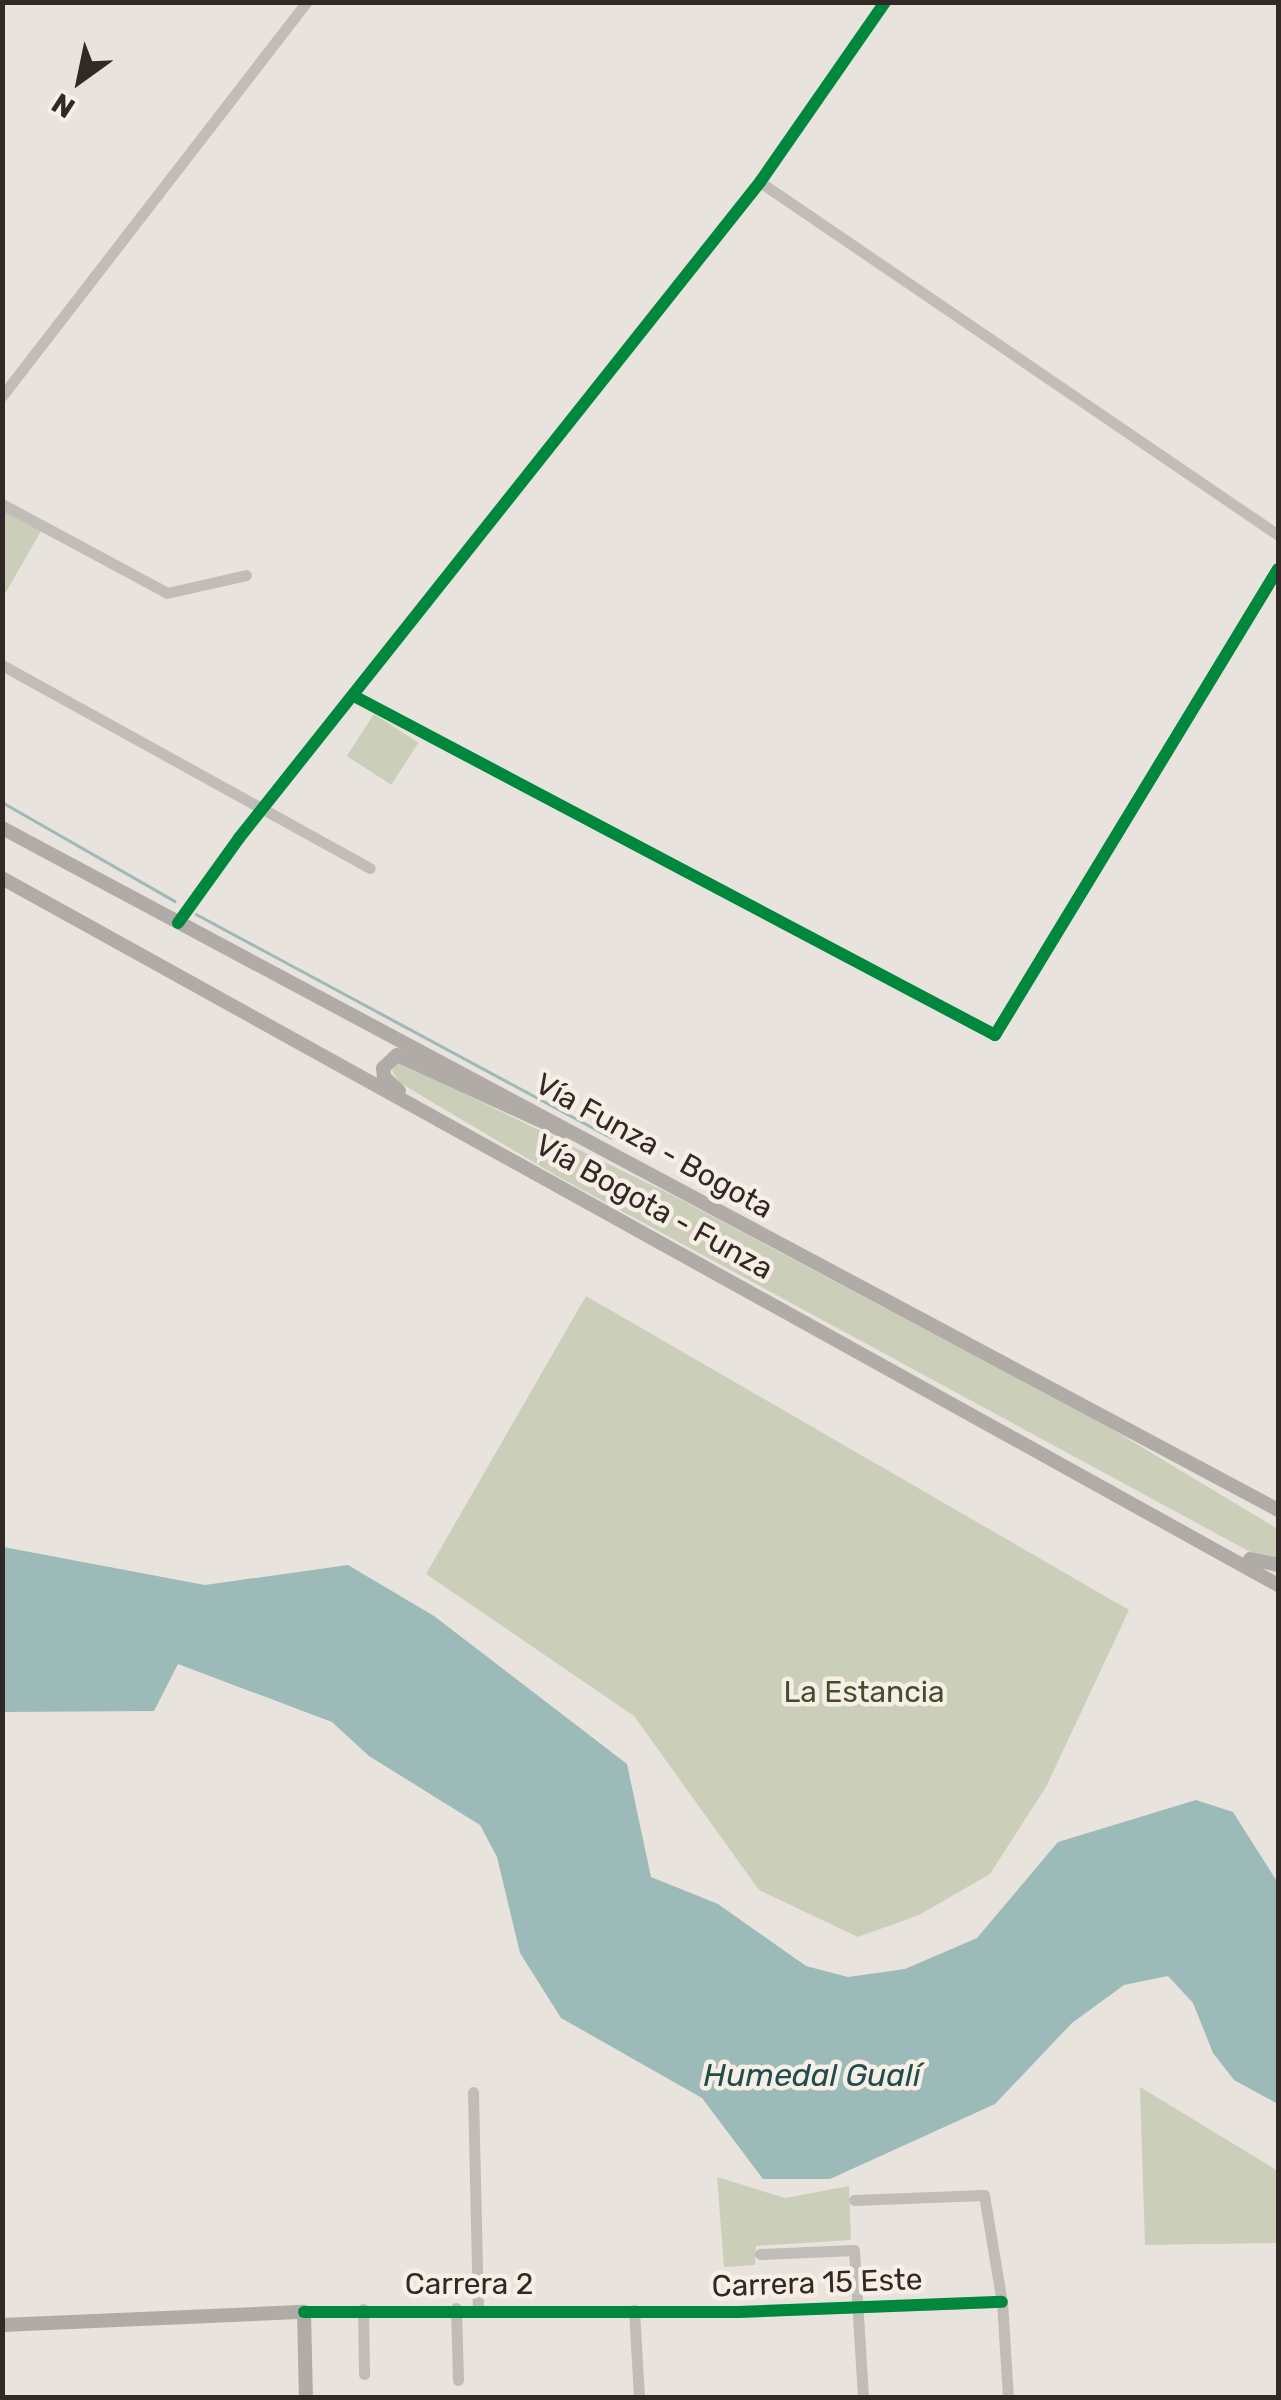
<!DOCTYPE html>
<html>
<head>
<meta charset="utf-8">
<style>
	body { margin:0 }
	#map { position:relative; width:1281px; height:2400px; overflow:hidden; background:#e9e3de; font-family:Rubik,sans-serif }
	div>[style] { position:absolute }
	.green>* { inset:0; background:#cbceb9; transform-origin:0 0 }
	.water>* { inset:0; background:#9cbab8 }
	.stream>* { height:2.5px; margin:-1.25px; padding:0 1.25px; transform-origin:1.25px; border-radius:1.25px; background:#9cbab8 }
	.minor>* { height:11px; margin:-5.5px; padding:0 5.5px; transform-origin:5.5px; border-radius:5.5px; background:#c2bcb8 }
	.major>* { height:14px; margin:-7px; padding:0 7px; transform-origin:7px; border-radius:7px; background:#b1aba7 }
	.cycleway>* { height:12px; margin:-6px; padding:0 6px; transform-origin:6px; border-radius:6px; background:#00873e }
	span { translate:-50% -50%; white-space:nowrap; text-align:center; line-height:1.15; -webkit-text-stroke:9px #f7eee5; paint-order:stroke }
	.street-label { font-size:30px; color:#322926 }
	.park-label { font-size:30px; color:#434e2d }
	.water-label { font-size:32px; color:#204e4f; font-style:italic }
	.frame { position:absolute; inset:0; border:5px solid #322926; pointer-events:none }
	.north { position:absolute; left:30px; top:30px; width:100px; height:100px; -webkit-text-stroke:8px #f7eee5; paint-order:stroke; rotate:213deg; font-size:28px; font-weight:700; line-height:40px; text-align:center; color:#322926 }
	.north::after { content:''; display:block; margin:auto; width:35px; height:45px; background:#322926; clip-path:polygon(50% 0,100% 100%,50% 72%,0 100%) }
</style>
</head>
<body>
<div id="map">
	<div class="green">
		<i style="clip-path:polygon(3px 504px,44px 526px,3px 597px)"></i>
		<i style="left:374px;top:714px;width:53px;height:50px;rotate:33deg"></i>
		<i style="clip-path:polygon(397px 1061px,672px 1195px,1105px 1425px,1278px 1529px,1278px 1557px,1265px 1560px,557px 1176px,400px 1083px,392px 1071px)"></i>
		<i style="clip-path:polygon(586px 1296px,1129px 1610px,1046px 1787px,990px 1874px,919px 1915px,858px 1937px,759px 1890px,634px 1716px,426px 1574px)"></i>
		<i style="clip-path:polygon(1140px 2087px,1278px 2171px,1278px 2243px,1145px 2245px)"></i>
		<i style="clip-path:polygon(717px 2177px,785px 2198px,849px 2186px,851px 2240px,756px 2246px,755px 2265px,724px 2267px)"></i>
	</div>
	<div class="water">
		<i style="clip-path:polygon(3px 1547px,205px 1585px,348px 1565px,434px 1616px,627px 1764px,651px 1877px,718px 1904px,806px 1966px,848px 1977px,905px 1969px,977px 1938px,1058px 1842px,1196px 1800px,1233px 1812px,1278px 1883px,1278px 2104px,1234px 2080px,1213px 2053px,1193px 2003px,1168px 1976px,1124px 1985px,1072px 2023px,995px 2104px,830px 2179px,763px 2179px,702px 2098px,561px 2018px,520px 1953px,497px 1857px,480px 1825px,369px 1756px,332px 1722px,178px 1664px,154px 1711px,3px 1712px)"></i>
	</div>
	<div class="stream">
		<i style="left:2px;top:802px;width:199px;rotate:29.8deg"></i>
		<i style="left:196px;top:914px;width:471px;rotate:28.3deg"></i>
	</div>
	<div class="minor">
		<i style="left:760px;top:182px;width:627px;rotate:34.27deg"></i>
		<i style="left:2px;top:396px;width:498px;rotate:-52.3deg"></i>
		<i style="left:2px;top:504px;width:187px;rotate:28.3deg"></i>
		<i style="left:167px;top:593px;width:81px;rotate:-12.8deg"></i>
		<i style="left:2px;top:665px;width:420px;rotate:28.9deg"></i>
		<i style="left:354px;top:696px;width:725px;rotate:27.87deg"></i>
		<i style="left:995px;top:1035px;width:545px;rotate:-58.73deg"></i>
		<i style="left:178px;top:923px;width:105px;rotate:-54.3deg"></i>
		<i style="left:239px;top:838px;width:838px;rotate:-51.54deg"></i>
		<i style="left:760px;top:182px;width:219px;rotate:-55.2deg"></i>
		<i style="left:473px;top:2092px;width:216px;rotate:88.7deg"></i>
		<i style="left:854px;top:2200px;width:130px;rotate:-2.2deg"></i>
		<i style="left:984px;top:2195px;width:109px;rotate:80.5deg"></i>
		<i style="left:1002px;top:2302px;width:96px;rotate:86.4deg"></i>
		<i style="left:760px;top:2254px;width:94px;rotate:-2.4deg"></i>
		<i style="left:854px;top:2250px;width:148px;rotate:86.5deg"></i>
		<i style="left:456px;top:2308px;width:72px;rotate:88.4deg"></i>
		<i style="left:363px;top:2309px;width:65px;rotate:89.1deg"></i>
		<i style="left:634px;top:2310px;width:88px;rotate:86.7deg"></i>
		<i style="left:304px;top:2312px;width:434px"></i>
		<i style="left:738px;top:2312px;width:264px;rotate:-2.2deg"></i>
	</div>
	<div class="major">
		<i style="left:2px;top:828px;width:1447px;rotate:28.12deg"></i>
		<i style="left:2px;top:878px;width:1459px;rotate:28.99deg"></i>
		<i style="left:399px;top:1091px;width:21px;rotate:-137deg"></i>
		<i style="left:384px;top:1077px;width:9px;rotate:-96deg"></i>
		<i style="left:383px;top:1068px;width:19px;rotate:-43deg"></i>
		<i style="left:397px;top:1055px;width:183px;rotate:24.6deg"></i>
		<i style="left:1250px;top:1559px;width:29px;rotate:12deg"></i>
		<i style="left:2px;top:2325px;width:302px;rotate:-2.5deg"></i>
		<i style="left:304px;top:2312px;width:86px;rotate:88.7deg"></i>
	</div>
	<div class="cycleway">
		<i style="left:354px;top:696px;width:725px;rotate:27.87deg"></i>
		<i style="left:995px;top:1035px;width:545px;rotate:-58.73deg"></i>
		<i style="left:178px;top:923px;width:105px;rotate:-54.3deg"></i>
		<i style="left:239px;top:838px;width:838px;rotate:-51.54deg"></i>
		<i style="left:760px;top:182px;width:219px;rotate:-55.2deg"></i>
		<i style="left:304px;top:2312px;width:434px"></i>
		<i style="left:738px;top:2312px;width:264px;rotate:-2.2deg"></i>
	</div>
	<div class="street-label">
		<span style="left:654px;top:1146px;rotate:29deg">Vía Funza - Bogota</span>
		<span style="left:654px;top:1207px;rotate:29deg">Vía Bogota - Funza</span>
		<span style="left:817px;top:2283px;rotate:-2deg">Carrera 15 Este</span>
		<span style="left:469px;top:2284px">Carrera 2</span>
	</div>
	<div class="park-label">
		<span style="left:864px;top:1692px">La Estancia</span>
	</div>
	<div class="water-label">
		<span style="left:812px;top:2075px">Humedal Gualí</span>
	</div>
	<div class="frame"></div>
	<div class="north">N</div>
</div>
</body>
</html>
